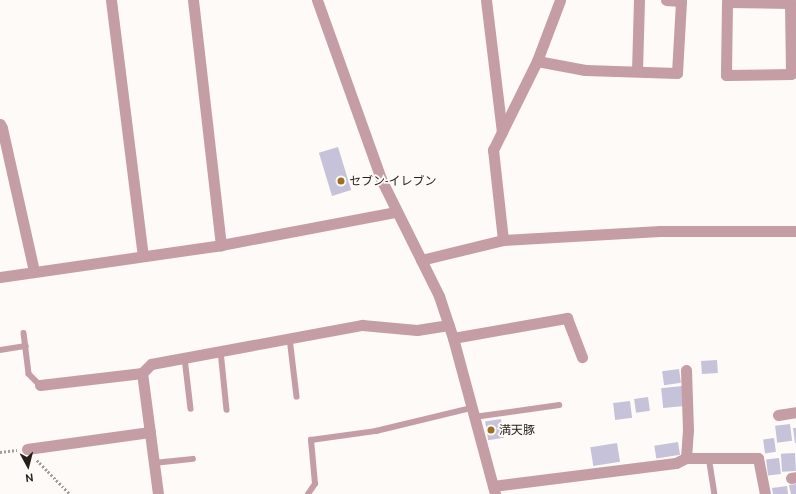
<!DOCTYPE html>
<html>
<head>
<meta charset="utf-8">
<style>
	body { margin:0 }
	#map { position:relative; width:796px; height:494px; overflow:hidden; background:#fefaf7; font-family:Ubuntu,"Noto Sans JP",sans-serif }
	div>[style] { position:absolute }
	.building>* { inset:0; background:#c5c2d9; transform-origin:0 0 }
	.path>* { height:2.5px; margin-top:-1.25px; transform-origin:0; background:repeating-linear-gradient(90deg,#a29d98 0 2px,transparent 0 4px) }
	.lane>* { height:5.5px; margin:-2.75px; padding:0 2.75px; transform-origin:2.75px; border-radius:2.75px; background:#c59da5 }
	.street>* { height:11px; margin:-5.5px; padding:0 5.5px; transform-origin:5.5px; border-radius:5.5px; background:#c59da5 }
	.dots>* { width:11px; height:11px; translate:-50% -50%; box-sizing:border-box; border:2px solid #fefaf7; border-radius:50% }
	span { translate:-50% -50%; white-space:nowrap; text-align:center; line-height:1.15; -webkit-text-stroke:3.5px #fefaf7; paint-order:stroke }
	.poi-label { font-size:12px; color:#251f18 }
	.left { translate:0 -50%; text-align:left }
	.north { position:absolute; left:8px; top:446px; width:40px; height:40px; -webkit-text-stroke:3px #fefaf7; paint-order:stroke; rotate:173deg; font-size:11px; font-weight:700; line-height:16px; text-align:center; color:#251f18 }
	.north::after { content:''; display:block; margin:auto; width:14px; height:18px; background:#251f18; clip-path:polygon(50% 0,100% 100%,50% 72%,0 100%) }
</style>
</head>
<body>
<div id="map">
	<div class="building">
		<i style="left:338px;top:147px;width:45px;height:20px;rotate:73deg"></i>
		<i style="left:717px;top:360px;width:13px;height:16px;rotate:86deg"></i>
		<i style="left:679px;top:369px;width:14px;height:17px;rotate:82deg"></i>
		<i style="left:682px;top:386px;width:20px;height:21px;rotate:84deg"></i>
		<i style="left:648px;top:397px;width:14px;height:14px;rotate:82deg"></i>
		<i style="left:630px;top:401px;width:17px;height:17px;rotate:83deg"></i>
		<i style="left:501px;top:419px;width:19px;height:16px;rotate:81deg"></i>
		<i style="left:790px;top:424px;width:17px;height:15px;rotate:83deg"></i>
		<i style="clip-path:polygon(793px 428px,796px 428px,796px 443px,795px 443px)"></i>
		<i style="left:774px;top:438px;width:14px;height:11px;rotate:82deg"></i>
		<i style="left:678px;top:442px;width:13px;height:24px;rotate:81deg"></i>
		<i style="left:617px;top:443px;width:19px;height:27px;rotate:81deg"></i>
		<i style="left:795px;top:453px;width:18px;height:14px;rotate:87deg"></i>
		<i style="left:779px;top:458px;width:16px;height:13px;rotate:83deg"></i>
		<i style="clip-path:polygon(796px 484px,796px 494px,791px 494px,789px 485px)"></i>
		<i style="clip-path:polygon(787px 486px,788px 494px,773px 494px,772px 488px)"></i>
	</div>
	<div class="path">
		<i style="left:0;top:452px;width:17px;rotate:-7deg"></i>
		<i style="left:37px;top:460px;width:47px;rotate:45.9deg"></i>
	</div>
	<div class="lane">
		<i style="left:24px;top:333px;width:41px;rotate:83deg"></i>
		<i style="left:29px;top:374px;width:16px;rotate:45deg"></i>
		<i style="left:290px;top:338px;width:59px;rotate:83.2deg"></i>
		<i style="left:0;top:350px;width:26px;rotate:-9deg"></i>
		<i style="left:221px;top:351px;width:59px;rotate:84.2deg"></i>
		<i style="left:185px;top:358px;width:51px;rotate:83.3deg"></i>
		<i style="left:474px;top:417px;width:86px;rotate:-8deg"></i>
		<i style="left:709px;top:457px;width:37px;rotate:81deg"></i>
		<i style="left:154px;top:463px;width:39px;rotate:-6deg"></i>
		<i style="left:308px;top:494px;width:12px;rotate:-55deg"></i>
		<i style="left:315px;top:484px;width:44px;rotate:-95.2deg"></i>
		<i style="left:311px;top:440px;width:66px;rotate:-7.9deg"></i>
		<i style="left:376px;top:431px;width:98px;rotate:-13.6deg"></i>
	</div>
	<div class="street">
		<i style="left:111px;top:0;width:258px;rotate:82.9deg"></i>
		<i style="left:193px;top:0;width:247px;rotate:83.5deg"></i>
		<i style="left:317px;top:0;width:190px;rotate:70.3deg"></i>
		<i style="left:381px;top:179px;width:131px;rotate:63.6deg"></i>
		<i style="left:439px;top:296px;width:44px;rotate:71.6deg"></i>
		<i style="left:453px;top:338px;width:162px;rotate:74.9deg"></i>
		<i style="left:486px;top:0;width:133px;rotate:83.1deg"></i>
		<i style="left:790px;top:3px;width:63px;rotate:-179.1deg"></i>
		<i style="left:727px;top:2px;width:73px;rotate:90.8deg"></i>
		<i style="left:726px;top:75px;width:65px;rotate:-0.9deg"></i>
		<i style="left:791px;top:74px;width:74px;rotate:-90.8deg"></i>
		<i style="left:537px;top:61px;width:49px;rotate:10.6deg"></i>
		<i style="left:585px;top:70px;width:92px;rotate:1.9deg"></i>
		<i style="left:677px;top:73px;width:72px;rotate:-86.8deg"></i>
		<i style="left:681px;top:1px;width:15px;rotate:-176deg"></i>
		<i style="left:637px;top:71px;width:71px;rotate:-88.4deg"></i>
		<i style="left:0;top:124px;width:4px;rotate:63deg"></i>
		<i style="left:2px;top:128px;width:147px;rotate:77.4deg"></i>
		<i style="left:503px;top:240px;width:91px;rotate:-96.3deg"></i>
		<i style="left:493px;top:150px;width:99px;rotate:-63.7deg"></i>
		<i style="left:537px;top:61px;width:65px;rotate:-69.3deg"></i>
		<i style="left:421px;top:260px;width:84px;rotate:-13.7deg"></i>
		<i style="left:503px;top:240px;width:157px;rotate:-3.3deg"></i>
		<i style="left:660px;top:231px;width:136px"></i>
		<i style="left:0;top:277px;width:223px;rotate:-8.2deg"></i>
		<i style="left:221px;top:245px;width:178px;rotate:-10.7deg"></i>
		<i style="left:453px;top:338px;width:116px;rotate:-10deg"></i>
		<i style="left:567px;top:318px;width:42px;rotate:69deg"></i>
		<i style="left:40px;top:385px;width:103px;rotate:-6.7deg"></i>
		<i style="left:778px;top:415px;width:18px;rotate:-9deg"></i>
		<i style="left:27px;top:449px;width:124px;rotate:-7.9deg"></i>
		<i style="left:686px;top:458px;width:28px;rotate:-86deg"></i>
		<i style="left:688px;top:430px;width:60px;rotate:-91.9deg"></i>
		<i style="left:791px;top:478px;width:5px;rotate:-11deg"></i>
		<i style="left:493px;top:486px;width:184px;rotate:-7.2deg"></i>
		<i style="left:676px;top:463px;width:11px;rotate:-27deg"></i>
		<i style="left:686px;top:458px;width:72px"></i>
		<i style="left:758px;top:458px;width:37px;rotate:79deg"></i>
		<i style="left:158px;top:494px;width:122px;rotate:-97.5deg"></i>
		<i style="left:142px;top:373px;width:13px;rotate:-45deg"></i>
		<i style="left:151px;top:364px;width:215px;rotate:-10.5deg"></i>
		<i style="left:362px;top:325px;width:55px;rotate:5.2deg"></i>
		<i style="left:417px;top:330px;width:32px;rotate:-9deg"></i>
	</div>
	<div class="dots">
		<i style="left:341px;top:181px;background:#9e6f21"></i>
		<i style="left:491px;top:430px;background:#9e6f21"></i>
	</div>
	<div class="poi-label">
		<span class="left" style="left:349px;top:181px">セブン-イレブン</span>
		<span class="left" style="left:499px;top:430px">満天豚</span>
	</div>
	<div class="north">N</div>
</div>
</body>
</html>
